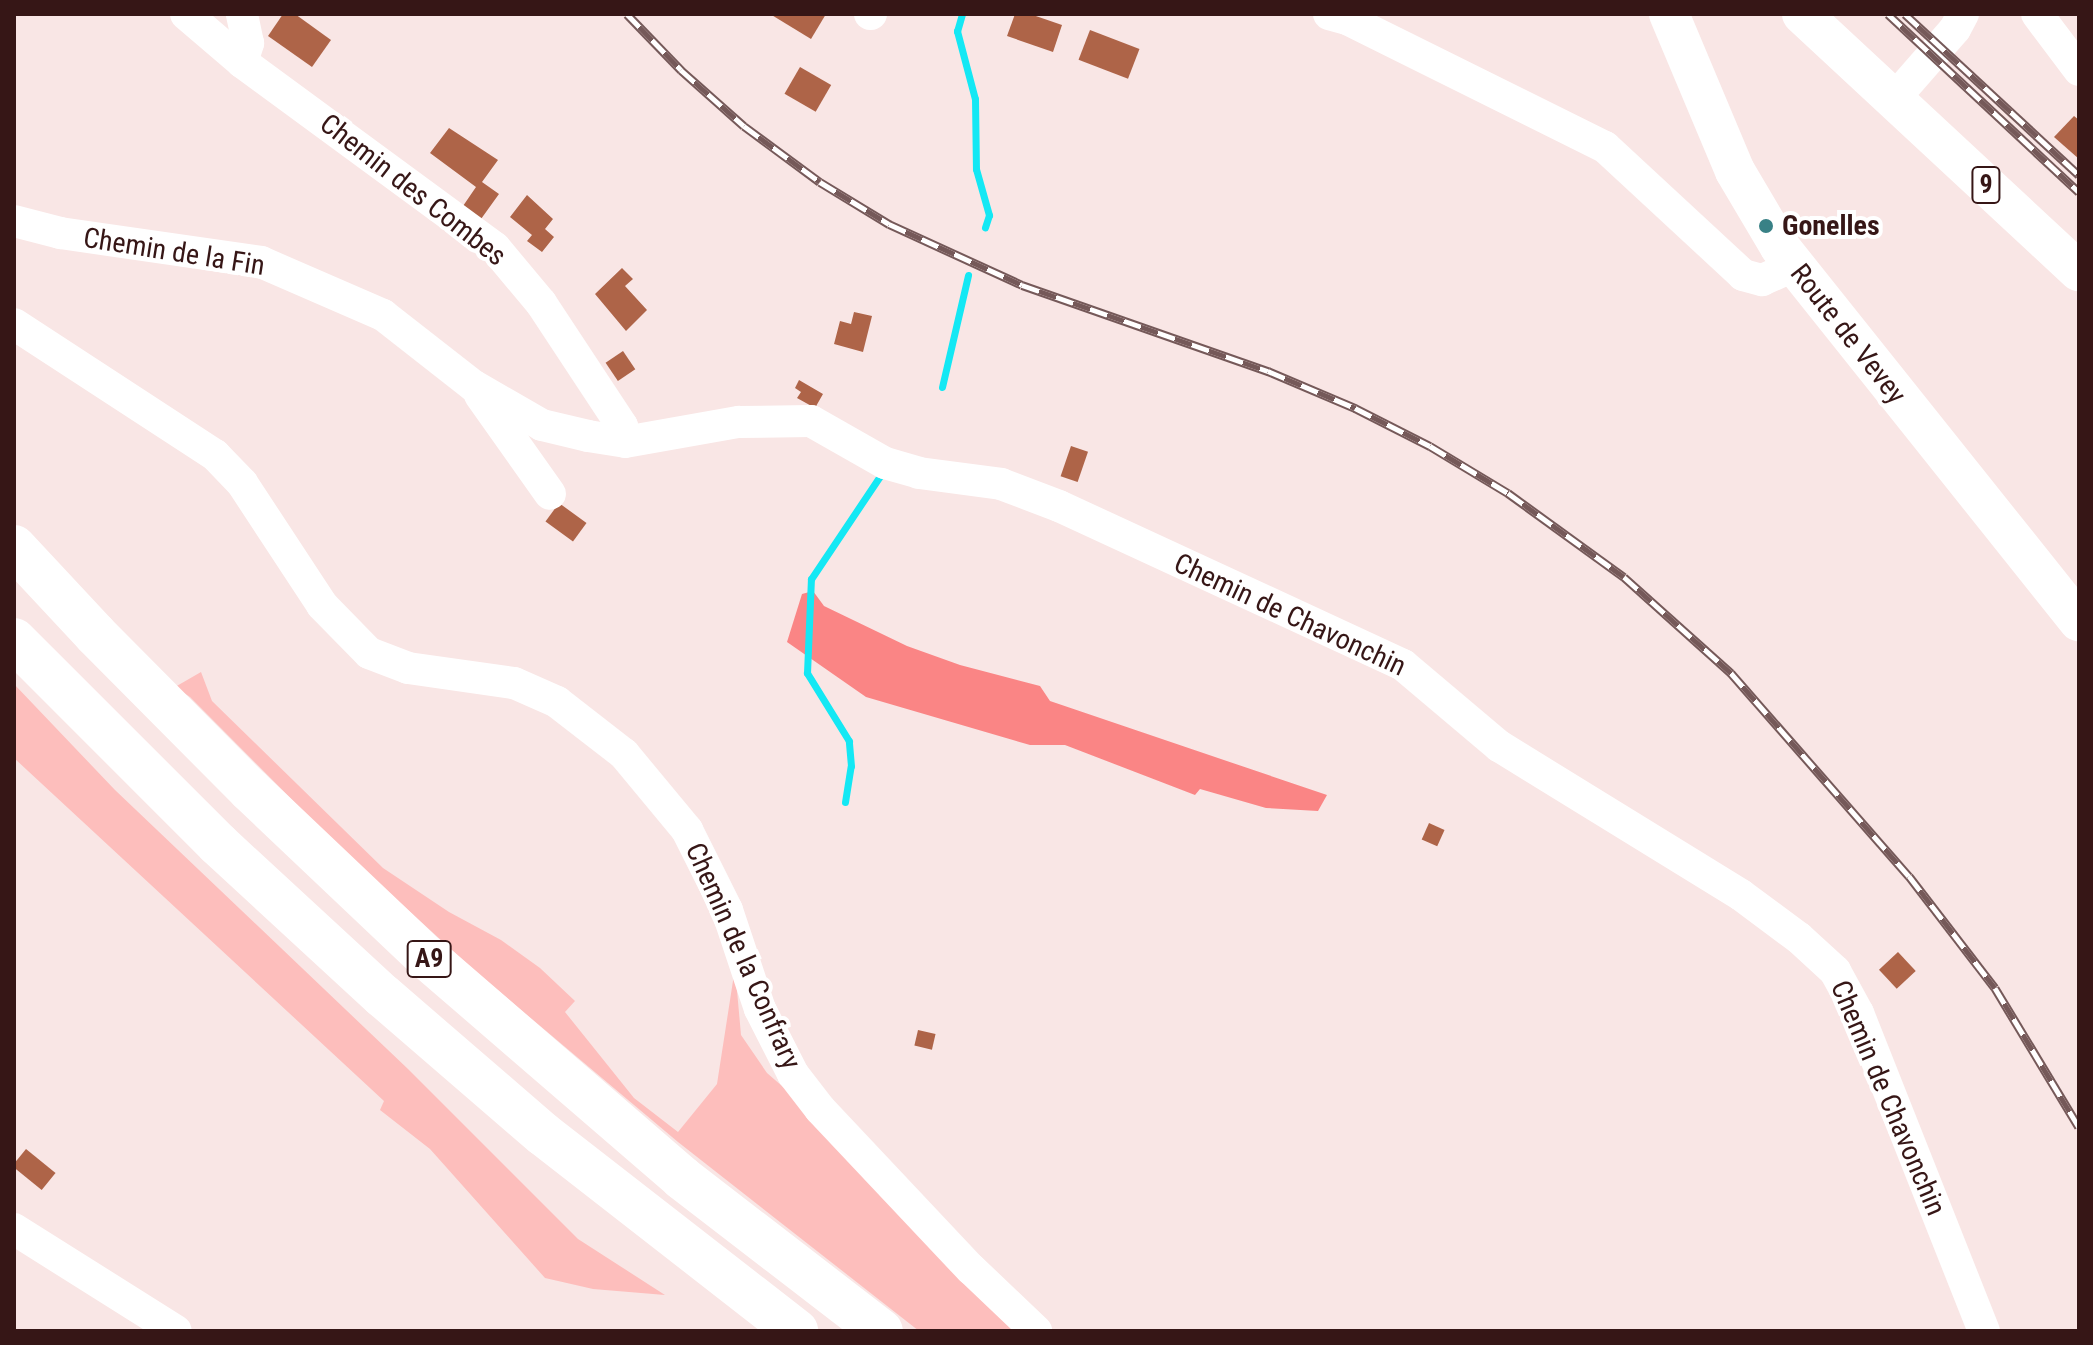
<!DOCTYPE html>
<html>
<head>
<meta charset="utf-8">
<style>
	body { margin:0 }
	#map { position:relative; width:2093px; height:1345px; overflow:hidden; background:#f9e6e5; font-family:"Roboto Condensed",sans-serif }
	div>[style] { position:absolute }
	.green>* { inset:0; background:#fdbebc }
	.forest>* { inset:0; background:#fa8585 }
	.stream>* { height:7px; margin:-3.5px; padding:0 3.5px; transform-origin:3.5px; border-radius:3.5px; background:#14e8f4 }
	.building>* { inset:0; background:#ae6448; transform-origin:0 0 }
	.minor>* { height:32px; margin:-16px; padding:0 16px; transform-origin:16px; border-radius:16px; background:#fff }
	.major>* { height:40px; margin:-20px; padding:0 20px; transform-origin:20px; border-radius:20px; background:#fff }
	.highway>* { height:44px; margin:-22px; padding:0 22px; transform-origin:22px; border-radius:22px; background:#fff }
	.rail>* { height:9px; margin-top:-4.5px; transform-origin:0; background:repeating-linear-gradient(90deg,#fff 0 18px,#755959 0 36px); box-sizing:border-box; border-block:2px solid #755959 }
	.dots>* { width:22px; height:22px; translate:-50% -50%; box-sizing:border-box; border:4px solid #fff; border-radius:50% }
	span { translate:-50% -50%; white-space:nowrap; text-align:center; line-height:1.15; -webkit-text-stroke:8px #fff; paint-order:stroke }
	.shield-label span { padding:2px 6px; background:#fff; border:2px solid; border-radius:6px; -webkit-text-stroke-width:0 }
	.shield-label { font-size:26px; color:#361616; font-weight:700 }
	.street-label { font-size:28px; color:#361616 }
	.poi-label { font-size:28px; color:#361616; font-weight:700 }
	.left { translate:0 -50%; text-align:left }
	.frame { position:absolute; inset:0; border:16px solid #361616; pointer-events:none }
</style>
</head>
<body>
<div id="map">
	<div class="green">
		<i style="clip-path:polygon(201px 672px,212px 701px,383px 868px,449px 912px,501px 940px,540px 968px,575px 1001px,565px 1012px,634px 1098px,678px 1132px,717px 1084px,735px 968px,741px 1035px,767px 1073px,805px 1106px,1020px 1331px,919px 1331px,678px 1142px,476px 972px,340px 848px,190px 697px,175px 687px)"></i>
		<i style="clip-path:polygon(14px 684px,115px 790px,408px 1069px,578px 1239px,665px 1295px,593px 1289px,545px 1278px,430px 1149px,380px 1110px,384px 1101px,14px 758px)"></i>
	</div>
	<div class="forest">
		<i style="clip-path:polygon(813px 591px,824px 606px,907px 646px,960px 665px,1040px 686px,1050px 701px,1327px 795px,1318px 811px,1266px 808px,1200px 789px,1195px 795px,1065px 745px,1030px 745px,866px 697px,787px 642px,802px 594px)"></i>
	</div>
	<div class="stream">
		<i style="left:962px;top:14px;width:18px;rotate:106deg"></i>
		<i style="left:957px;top:31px;width:70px;rotate:75.2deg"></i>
		<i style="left:975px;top:99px;width:70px;rotate:89.2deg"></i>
		<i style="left:976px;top:169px;width:48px;rotate:74.2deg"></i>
		<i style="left:989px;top:215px;width:13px;rotate:108deg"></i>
		<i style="left:942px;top:387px;width:115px;rotate:-76.9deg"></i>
		<i style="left:845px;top:802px;width:36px;rotate:-81deg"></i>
		<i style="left:851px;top:766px;width:25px;rotate:-95deg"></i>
		<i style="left:849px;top:741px;width:80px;rotate:-121.7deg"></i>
		<i style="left:807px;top:673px;width:94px;rotate:-87.6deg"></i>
		<i style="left:811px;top:579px;width:124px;rotate:-56.2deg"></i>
	</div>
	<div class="building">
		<i style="clip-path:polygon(283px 14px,295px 14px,331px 40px,312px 67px,268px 36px)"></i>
		<i style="clip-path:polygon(770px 14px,826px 14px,811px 39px)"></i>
		<i style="clip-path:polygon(1015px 14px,1030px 14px,1062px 25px,1053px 52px,1007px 36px)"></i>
		<i style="left:1090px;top:30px;width:53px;height:32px;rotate:21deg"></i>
		<i style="left:800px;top:67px;width:36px;height:31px;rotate:30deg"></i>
		<i style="clip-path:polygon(2074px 116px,2079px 120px,2079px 159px,2054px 137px)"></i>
		<i style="clip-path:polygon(449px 128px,498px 160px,482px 182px,499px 194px,481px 219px,463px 206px,476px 187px,430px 153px)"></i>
		<i style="clip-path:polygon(527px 195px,553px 219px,545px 229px,554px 237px,542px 252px,527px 241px,532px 235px,510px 217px)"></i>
		<i style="clip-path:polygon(622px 268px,633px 279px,625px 286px,647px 310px,626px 331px,595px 294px)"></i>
		<i style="clip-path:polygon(854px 312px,872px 316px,863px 352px,834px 344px,840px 321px,851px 324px)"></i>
		<i style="left:623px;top:351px;width:22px;height:21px;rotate:56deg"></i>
		<i style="clip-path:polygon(799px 380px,823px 394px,815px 408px,797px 398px,801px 392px,795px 388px)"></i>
		<i style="left:1071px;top:446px;width:18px;height:32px;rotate:19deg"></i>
		<i style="left:559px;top:503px;width:34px;height:23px;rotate:36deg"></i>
		<i style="left:1429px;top:823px;width:17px;height:18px;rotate:24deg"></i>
		<i style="left:1898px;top:952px;width:26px;height:26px;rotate:47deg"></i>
		<i style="left:918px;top:1030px;width:18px;height:16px;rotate:13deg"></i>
		<i style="left:26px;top:1149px;width:38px;height:22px;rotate:39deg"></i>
	</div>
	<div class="minor">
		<i style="left:186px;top:14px;width:74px;rotate:40.6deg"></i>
		<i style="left:242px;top:62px;width:314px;rotate:36.3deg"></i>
		<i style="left:495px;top:248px;width:72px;rotate:50.1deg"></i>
		<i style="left:541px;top:303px;width:147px;rotate:56.6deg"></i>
		<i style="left:622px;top:426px;width:16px;rotate:79deg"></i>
		<i style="left:870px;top:14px;width:1px"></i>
		<i style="left:1329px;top:14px;width:19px;rotate:16deg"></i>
		<i style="left:1347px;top:19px;width:288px;rotate:26.4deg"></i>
		<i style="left:1605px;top:147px;width:188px;rotate:42.8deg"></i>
		<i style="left:1743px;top:275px;width:20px;rotate:15deg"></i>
		<i style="left:1762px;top:280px;width:34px;rotate:-24deg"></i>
		<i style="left:2037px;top:14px;width:70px;rotate:53.1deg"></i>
		<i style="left:242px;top:62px;width:20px;rotate:-72deg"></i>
		<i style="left:248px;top:43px;width:30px;rotate:-102deg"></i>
		<i style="left:1893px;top:100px;width:94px;rotate:-48.9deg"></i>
		<i style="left:1955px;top:29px;width:17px;rotate:-62deg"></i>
		<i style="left:14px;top:221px;width:48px;rotate:14.6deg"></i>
		<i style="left:60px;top:233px;width:203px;rotate:8.2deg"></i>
		<i style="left:261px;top:262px;width:133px;rotate:23.5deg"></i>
		<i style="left:383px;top:315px;width:115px;rotate:38deg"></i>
		<i style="left:474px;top:386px;width:78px;rotate:29.8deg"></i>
		<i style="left:542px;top:425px;width:47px;rotate:13.4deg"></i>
		<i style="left:588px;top:436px;width:37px;rotate:9deg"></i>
		<i style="left:625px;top:442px;width:116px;rotate:-10deg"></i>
		<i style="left:739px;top:422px;width:72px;rotate:-0.8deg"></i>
		<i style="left:811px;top:421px;width:85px;rotate:29.6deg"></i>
		<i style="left:885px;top:463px;width:35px;rotate:16deg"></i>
		<i style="left:919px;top:473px;width:83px;rotate:7.6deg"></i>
		<i style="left:1001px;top:484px;width:62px;rotate:20.8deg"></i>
		<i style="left:1059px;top:506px;width:379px;rotate:24.8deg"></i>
		<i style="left:1403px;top:665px;width:126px;rotate:40.2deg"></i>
		<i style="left:1499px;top:746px;width:284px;rotate:31.6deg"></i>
		<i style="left:1741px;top:895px;width:72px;rotate:36.6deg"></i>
		<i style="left:1799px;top:938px;width:49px;rotate:42.5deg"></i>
		<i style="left:1835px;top:971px;width:48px;rotate:61.3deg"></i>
		<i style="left:1858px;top:1013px;width:342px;rotate:68.4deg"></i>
		<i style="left:14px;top:324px;width:240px;rotate:33.1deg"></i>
		<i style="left:215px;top:455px;width:39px;rotate:46deg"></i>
		<i style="left:242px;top:483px;width:146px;rotate:56.7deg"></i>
		<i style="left:322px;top:605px;width:67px;rotate:45.6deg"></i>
		<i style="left:369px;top:653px;width:42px;rotate:21deg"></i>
		<i style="left:408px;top:668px;width:107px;rotate:8.1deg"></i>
		<i style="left:514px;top:683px;width:47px;rotate:23.8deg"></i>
		<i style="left:557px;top:702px;width:85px;rotate:37.8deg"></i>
		<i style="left:624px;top:754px;width:99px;rotate:50.3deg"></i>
		<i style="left:687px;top:830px;width:89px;rotate:63.4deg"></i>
		<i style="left:727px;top:910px;width:104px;rotate:71.6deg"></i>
		<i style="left:760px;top:1009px;width:73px;rotate:63.1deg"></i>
		<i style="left:793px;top:1074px;width:44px;rotate:52.4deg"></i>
		<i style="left:820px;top:1109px;width:220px;rotate:46.7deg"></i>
		<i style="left:971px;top:1269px;width:90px;rotate:43.6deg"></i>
		<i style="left:480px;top:395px;width:121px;rotate:54.7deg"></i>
		<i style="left:14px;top:1229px;width:191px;rotate:32.2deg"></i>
	</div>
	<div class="major">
		<i style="left:1669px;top:14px;width:170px;rotate:67.2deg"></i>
		<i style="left:1735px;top:171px;width:88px;rotate:59.4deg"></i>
		<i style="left:1780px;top:247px;width:479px;rotate:51.4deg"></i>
		<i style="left:1802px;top:14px;width:378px;rotate:42.9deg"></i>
	</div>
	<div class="highway">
		<i style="left:14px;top:547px;width:119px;rotate:47deg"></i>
		<i style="left:95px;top:634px;width:220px;rotate:45.2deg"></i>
		<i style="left:250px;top:790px;width:241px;rotate:43.5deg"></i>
		<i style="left:425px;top:956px;width:340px;rotate:40.8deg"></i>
		<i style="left:682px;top:1178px;width:251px;rotate:37.6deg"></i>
		<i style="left:14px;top:640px;width:288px;rotate:45deg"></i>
		<i style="left:218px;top:844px;width:224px;rotate:42.7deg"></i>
		<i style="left:383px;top:996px;width:211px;rotate:40.8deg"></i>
		<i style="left:543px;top:1134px;width:321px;rotate:37.9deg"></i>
	</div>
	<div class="rail">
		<i style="left:627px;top:14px;width:78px;rotate:46deg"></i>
		<i style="left:681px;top:70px;width:84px;rotate:41.6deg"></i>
		<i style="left:744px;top:126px;width:94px;rotate:36.4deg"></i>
		<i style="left:820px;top:182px;width:81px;rotate:31.3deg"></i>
		<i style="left:889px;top:224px;width:146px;rotate:24.6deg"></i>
		<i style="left:1022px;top:285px;width:261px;rotate:19.3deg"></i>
		<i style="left:1268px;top:371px;width:95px;rotate:23deg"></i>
		<i style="left:1355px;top:408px;width:84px;rotate:26.9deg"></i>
		<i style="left:1430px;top:446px;width:91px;rotate:31.1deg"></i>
		<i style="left:1508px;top:493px;width:143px;rotate:35.9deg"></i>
		<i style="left:1624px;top:577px;width:144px;rotate:41.9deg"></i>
		<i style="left:1731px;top:673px;width:270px;rotate:48.8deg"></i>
		<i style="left:1909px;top:876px;width:141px;rotate:52.5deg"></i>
		<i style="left:1995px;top:988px;width:162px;rotate:58.9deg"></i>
		<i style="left:1888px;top:14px;width:261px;rotate:43deg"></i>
		<i style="left:1905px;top:14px;width:237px;rotate:42.8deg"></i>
	</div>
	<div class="dots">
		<i style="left:1766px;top:226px;background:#398186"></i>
	</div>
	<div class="shield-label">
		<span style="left:1986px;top:185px">9</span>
		<span style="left:429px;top:959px">A9</span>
	</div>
	<div class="street-label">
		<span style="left:413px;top:190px;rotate:38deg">Chemin des Combes</span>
		<span style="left:174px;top:252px;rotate:9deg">Chemin de la Fin</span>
		<span style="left:1848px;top:334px;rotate:52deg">Route de Vevey</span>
		<span style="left:1290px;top:615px;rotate:25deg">Chemin de Chavonchin</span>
		<span style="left:743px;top:956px;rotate:66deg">Chemin de la Confrary</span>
		<span style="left:1888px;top:1098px;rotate:67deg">Chemin de Chavonchin</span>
	</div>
	<div class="poi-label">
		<span class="left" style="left:1782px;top:226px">Gonelles</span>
	</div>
	<div class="frame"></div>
</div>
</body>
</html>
